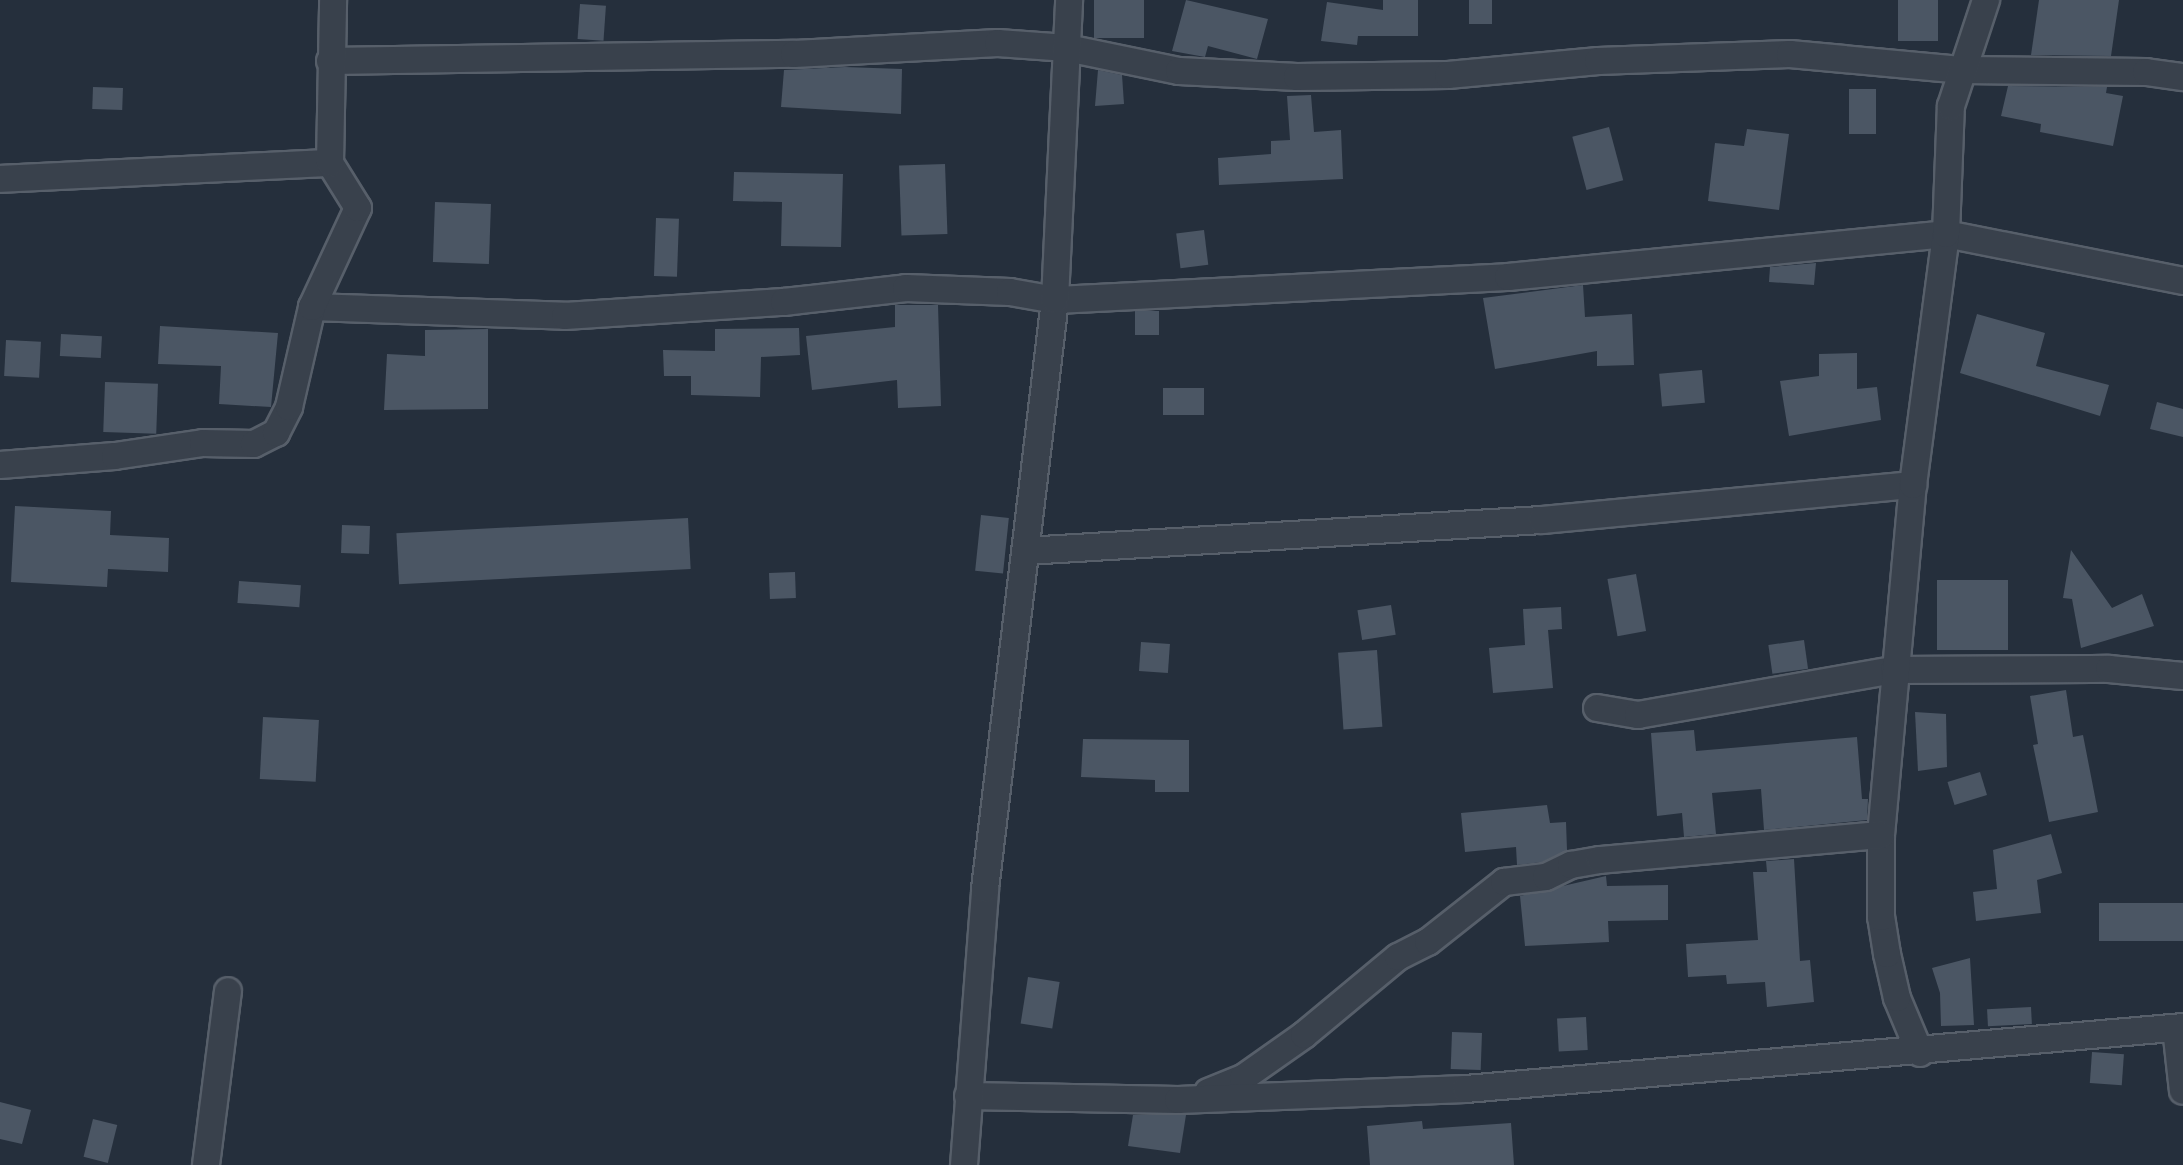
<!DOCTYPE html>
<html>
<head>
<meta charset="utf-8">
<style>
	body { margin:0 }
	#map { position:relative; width:2183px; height:1165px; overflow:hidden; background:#252f3c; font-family:"IBM Plex Sans",sans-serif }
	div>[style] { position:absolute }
	.building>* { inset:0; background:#4b5664; transform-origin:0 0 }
	.roads { filter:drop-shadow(2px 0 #575f6a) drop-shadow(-2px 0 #575f6a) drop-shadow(0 2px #575f6a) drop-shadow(0 -2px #575f6a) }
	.street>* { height:26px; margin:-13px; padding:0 13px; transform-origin:13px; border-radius:13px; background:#39414c }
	span { translate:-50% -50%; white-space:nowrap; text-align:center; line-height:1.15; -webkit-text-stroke:5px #1e2631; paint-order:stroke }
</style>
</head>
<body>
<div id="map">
	<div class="building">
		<i style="left:1094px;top:0;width:50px;height:38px"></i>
		<i style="clip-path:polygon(1186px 0,1268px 19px,1257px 59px,1208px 46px,1205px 57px,1172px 51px)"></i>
		<i style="clip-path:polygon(1383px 0,1418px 0,1418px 36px,1358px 36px,1357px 45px,1321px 41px,1327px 2px,1383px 10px)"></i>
		<i style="left:1469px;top:0;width:23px;height:24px"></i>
		<i style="left:1898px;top:0;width:40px;height:41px"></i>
		<i style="clip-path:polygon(2039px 0,2119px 0,2111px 56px,2031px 55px)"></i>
		<i style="left:580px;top:4px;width:26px;height:35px;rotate:4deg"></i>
		<i style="clip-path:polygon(845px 67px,902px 69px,901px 114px,781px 107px,784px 70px)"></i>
		<i style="clip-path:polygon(1098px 70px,1122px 75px,1124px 104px,1095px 106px)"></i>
		<i style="clip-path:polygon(2008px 86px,2107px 87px,2106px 93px,2123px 96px,2113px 146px,2040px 132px,2041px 124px,2001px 116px)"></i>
		<i style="left:93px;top:87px;width:30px;height:22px;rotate:2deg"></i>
		<i style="left:1849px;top:89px;width:27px;height:45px"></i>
		<i style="clip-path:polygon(1311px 95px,1314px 132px,1341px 130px,1343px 179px,1219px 185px,1218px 158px,1271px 154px,1271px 141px,1290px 140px,1287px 96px)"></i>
		<i style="left:1609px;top:127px;width:55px;height:38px;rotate:75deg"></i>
		<i style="clip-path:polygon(1747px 129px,1789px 134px,1779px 210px,1708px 201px,1715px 143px,1744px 146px)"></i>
		<i style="left:945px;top:164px;width:70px;height:46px;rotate:88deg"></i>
		<i style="clip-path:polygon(734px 172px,843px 174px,841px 247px,781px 246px,782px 202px,733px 201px)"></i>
		<i style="left:435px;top:202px;width:56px;height:60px;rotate:2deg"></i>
		<i style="left:656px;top:218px;width:23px;height:58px;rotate:2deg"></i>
		<i style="left:1204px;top:230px;width:35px;height:28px;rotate:83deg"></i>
		<i style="clip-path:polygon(1816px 263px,1814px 285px,1769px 282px,1770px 267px)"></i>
		<i style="clip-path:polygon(1583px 285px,1585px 317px,1632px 314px,1634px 365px,1597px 366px,1597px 351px,1495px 369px,1483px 298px)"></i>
		<i style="clip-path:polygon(895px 305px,938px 305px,941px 406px,898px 408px,897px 380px,812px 390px,806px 336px,895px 327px)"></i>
		<i style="left:1159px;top:311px;width:24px;height:24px;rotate:90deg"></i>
		<i style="clip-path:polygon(1977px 314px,2045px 333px,2036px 366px,2109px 385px,2100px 416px,1960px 373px)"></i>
		<i style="clip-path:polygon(160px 326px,278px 333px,271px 407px,219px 404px,221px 366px,158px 364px)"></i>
		<i style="clip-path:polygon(799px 328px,800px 355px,761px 357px,760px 397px,691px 395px,691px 376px,664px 376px,663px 350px,715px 351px,715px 329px)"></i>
		<i style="clip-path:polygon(488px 329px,488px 409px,384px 410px,387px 354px,425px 356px,425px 330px)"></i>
		<i style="left:61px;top:334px;width:41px;height:22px;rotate:3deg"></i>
		<i style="left:6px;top:340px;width:35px;height:36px;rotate:3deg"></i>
		<i style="clip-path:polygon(1857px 353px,1857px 389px,1877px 387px,1881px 420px,1789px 436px,1780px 381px,1819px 376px,1819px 354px)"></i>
		<i style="left:1702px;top:370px;width:33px;height:43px;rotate:85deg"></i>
		<i style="left:105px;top:382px;width:53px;height:50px;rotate:2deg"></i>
		<i style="left:1163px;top:388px;width:41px;height:27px"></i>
		<i style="clip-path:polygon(2157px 402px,2183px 409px,2183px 437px,2150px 429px)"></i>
		<i style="clip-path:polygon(15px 506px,111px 511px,110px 535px,169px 538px,168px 572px,108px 569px,107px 587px,11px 582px)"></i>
		<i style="left:981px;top:515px;width:28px;height:56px;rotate:6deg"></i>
		<i style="left:688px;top:518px;width:51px;height:292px;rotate:87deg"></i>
		<i style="left:342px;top:525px;width:28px;height:28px;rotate:2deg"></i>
		<i style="clip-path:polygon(2071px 550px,2112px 608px,2142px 594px,2154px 626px,2081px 648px,2072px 599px,2063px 598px)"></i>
		<i style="left:795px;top:572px;width:26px;height:26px;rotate:88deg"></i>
		<i style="left:1636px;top:574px;width:58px;height:29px;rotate:80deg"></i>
		<i style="left:1937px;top:580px;width:71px;height:70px"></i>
		<i style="left:239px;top:581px;width:62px;height:22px;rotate:4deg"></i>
		<i style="left:1391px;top:605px;width:30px;height:34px;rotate:81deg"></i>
		<i style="clip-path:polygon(1561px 607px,1562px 629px,1548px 630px,1553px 688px,1493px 693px,1489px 648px,1525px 645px,1523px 609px)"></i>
		<i style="left:1804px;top:640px;width:29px;height:36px;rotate:82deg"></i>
		<i style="left:1141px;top:642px;width:29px;height:29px;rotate:4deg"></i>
		<i style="left:1377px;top:650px;width:77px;height:39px;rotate:86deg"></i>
		<i style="clip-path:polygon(2066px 690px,2073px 737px,2083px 735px,2098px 812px,2049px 822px,2033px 745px,2038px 744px,2030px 696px)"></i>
		<i style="clip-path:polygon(1915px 712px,1946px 714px,1947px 767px,1918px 771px)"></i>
		<i style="left:263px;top:717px;width:56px;height:62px;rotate:3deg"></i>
		<i style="clip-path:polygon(1694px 730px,1696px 751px,1857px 737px,1862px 799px,1868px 799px,1867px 820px,1764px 830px,1761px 789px,1712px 793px,1716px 834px,1684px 837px,1682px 813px,1657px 816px,1651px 733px)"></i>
		<i style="clip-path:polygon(1083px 739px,1189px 740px,1189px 792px,1155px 792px,1155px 780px,1081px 777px)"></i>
		<i style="left:1980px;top:772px;width:24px;height:34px;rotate:73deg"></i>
		<i style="clip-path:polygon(1547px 805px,1550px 823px,1566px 822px,1567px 850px,1542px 862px,1517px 865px,1516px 847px,1465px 852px,1461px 813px)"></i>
		<i style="clip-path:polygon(2051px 834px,2062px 873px,2037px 880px,2041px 913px,1976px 921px,1973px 892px,1997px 889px,1993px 850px)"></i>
		<i style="clip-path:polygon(1794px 859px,1800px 961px,1810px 960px,1814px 1002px,1767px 1007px,1765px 982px,1727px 984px,1726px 975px,1688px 977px,1686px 944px,1758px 940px,1753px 872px,1767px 872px,1766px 861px)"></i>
		<i style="clip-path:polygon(1606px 876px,1607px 886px,1668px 885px,1668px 920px,1608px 921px,1609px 942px,1525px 946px,1520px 896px)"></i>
		<i style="left:2183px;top:903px;width:38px;height:84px;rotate:90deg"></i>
		<i style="clip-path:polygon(1970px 958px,1974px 1025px,1941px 1026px,1940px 993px,1932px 968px)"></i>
		<i style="left:1028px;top:977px;width:32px;height:47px;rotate:9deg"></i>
		<i style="left:2031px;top:1007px;width:17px;height:44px;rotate:87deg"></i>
		<i style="left:1586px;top:1017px;width:33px;height:29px;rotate:87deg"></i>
		<i style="left:1452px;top:1032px;width:30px;height:37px;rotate:2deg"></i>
		<i style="left:2092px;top:1052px;width:32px;height:31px;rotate:4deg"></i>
		<i style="clip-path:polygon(0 1102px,31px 1110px,22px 1144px,0 1139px)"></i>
		<i style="clip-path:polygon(1133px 1115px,1186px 1115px,1180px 1153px,1128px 1146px)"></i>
		<i style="left:93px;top:1119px;width:25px;height:39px;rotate:14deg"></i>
		<i style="clip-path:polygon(1422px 1121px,1423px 1129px,1511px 1123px,1514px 1165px,1370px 1165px,1367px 1126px)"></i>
	</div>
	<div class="roads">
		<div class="street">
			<i style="left:330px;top:61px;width:464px;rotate:-0.9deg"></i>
			<i style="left:794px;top:54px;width:204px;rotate:-3.1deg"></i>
			<i style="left:998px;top:43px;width:69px;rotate:4.1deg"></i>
			<i style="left:1067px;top:48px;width:114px;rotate:11.6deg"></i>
			<i style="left:1179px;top:71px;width:118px;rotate:2.9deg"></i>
			<i style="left:1297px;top:77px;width:151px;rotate:-0.8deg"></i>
			<i style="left:1448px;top:75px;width:151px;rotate:-5.3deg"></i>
			<i style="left:1598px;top:61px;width:192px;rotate:-2.1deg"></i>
			<i style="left:1790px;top:54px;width:174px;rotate:5.3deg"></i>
			<i style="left:1963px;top:70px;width:183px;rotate:0.6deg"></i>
			<i style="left:2146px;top:72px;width:37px;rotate:8deg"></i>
			<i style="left:0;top:179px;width:330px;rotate:-2.8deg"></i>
			<i style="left:312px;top:307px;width:253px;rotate:2deg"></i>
			<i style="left:565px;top:316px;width:219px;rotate:-3.7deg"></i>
			<i style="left:784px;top:302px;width:123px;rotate:-6.5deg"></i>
			<i style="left:906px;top:288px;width:104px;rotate:2.2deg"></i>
			<i style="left:1010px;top:292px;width:46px;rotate:10.1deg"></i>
			<i style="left:1055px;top:300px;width:454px;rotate:-2.9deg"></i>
			<i style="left:1508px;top:277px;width:440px;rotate:-5.6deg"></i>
			<i style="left:1946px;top:234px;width:242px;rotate:11.2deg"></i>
			<i style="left:0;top:465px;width:115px;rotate:-4.5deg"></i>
			<i style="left:115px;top:456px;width:89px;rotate:-8.4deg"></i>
			<i style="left:203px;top:443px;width:51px;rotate:1.1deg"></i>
			<i style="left:254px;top:444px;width:25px;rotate:-27deg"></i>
			<i style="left:276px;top:433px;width:29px;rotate:-63deg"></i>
			<i style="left:289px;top:407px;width:103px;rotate:-77deg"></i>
			<i style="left:312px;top:307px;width:109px;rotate:-65.1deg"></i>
			<i style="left:358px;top:208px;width:53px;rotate:-121.9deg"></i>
			<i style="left:330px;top:163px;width:163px;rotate:-88.9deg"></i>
			<i style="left:1026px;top:551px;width:517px;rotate:-3.44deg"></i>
			<i style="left:1542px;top:520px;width:373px;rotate:-5.4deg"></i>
			<i style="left:1597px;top:708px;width:42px;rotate:9.7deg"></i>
			<i style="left:1638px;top:715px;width:260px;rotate:-10deg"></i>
			<i style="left:1894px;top:670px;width:215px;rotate:-0.3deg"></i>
			<i style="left:2109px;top:669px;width:74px;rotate:5.4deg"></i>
			<i style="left:2176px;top:1028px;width:63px;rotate:83.7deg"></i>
			<i style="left:1920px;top:1053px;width:60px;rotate:-112.7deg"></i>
			<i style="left:1897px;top:998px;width:45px;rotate:-102.8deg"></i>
			<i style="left:1887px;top:954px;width:37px;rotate:-99deg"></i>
			<i style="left:1881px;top:917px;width:82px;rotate:-90deg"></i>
			<i style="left:1881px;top:835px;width:351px;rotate:-84.8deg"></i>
			<i style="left:1913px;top:485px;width:253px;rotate:-82.5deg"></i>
			<i style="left:1946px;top:234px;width:128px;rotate:-87.8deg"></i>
			<i style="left:1951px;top:106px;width:112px;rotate:-71.7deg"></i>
			<i style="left:1208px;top:1092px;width:38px;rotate:-22deg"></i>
			<i style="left:1243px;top:1078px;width:75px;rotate:-35.2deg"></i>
			<i style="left:1304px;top:1035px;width:122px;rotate:-39.7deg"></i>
			<i style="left:1398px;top:957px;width:34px;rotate:-27deg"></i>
			<i style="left:1428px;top:942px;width:97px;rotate:-38.3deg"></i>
			<i style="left:1504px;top:882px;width:42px;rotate:-6.8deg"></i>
			<i style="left:1546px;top:877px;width:28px;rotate:-26deg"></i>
			<i style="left:1571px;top:865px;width:29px;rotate:-10deg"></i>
			<i style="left:1600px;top:860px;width:282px;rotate:-5.1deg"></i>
			<i style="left:968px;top:1096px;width:210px;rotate:1.1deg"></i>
			<i style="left:1178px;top:1100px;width:288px;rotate:-2.2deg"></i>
			<i style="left:1466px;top:1089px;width:720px;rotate:-4.94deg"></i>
			<i style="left:206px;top:1165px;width:175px;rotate:-82.8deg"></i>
			<i style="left:964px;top:1165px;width:277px;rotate:-85.6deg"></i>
			<i style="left:985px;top:889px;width:593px;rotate:-83.22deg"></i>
			<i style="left:1055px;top:300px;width:300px;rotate:-87.3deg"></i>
		</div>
	</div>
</div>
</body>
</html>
